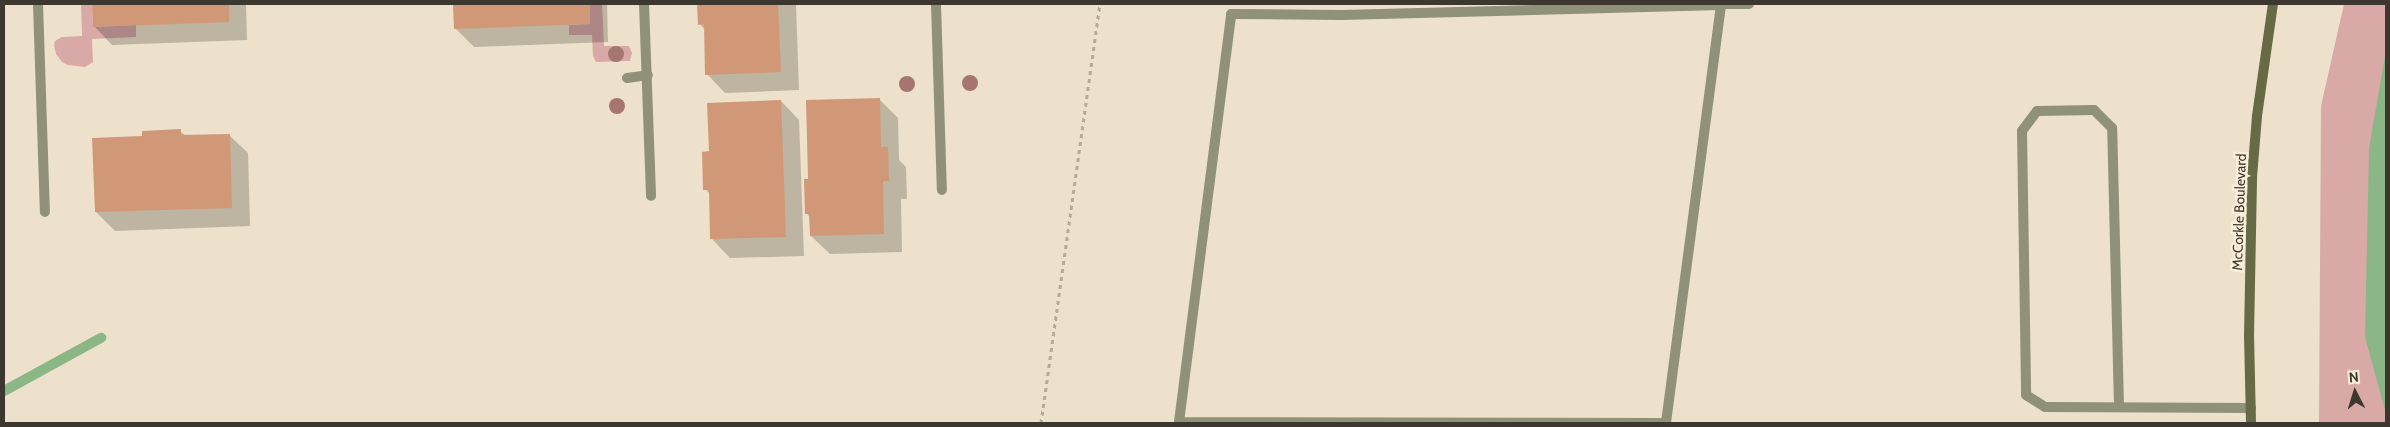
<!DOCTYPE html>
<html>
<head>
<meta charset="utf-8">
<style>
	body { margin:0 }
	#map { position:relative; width:2390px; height:427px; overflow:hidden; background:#ede1cb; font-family:Cabin,sans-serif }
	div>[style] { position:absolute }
	.green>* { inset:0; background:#d9a9a8 }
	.water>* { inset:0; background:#8bb787 }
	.shadow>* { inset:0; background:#0003 }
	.stream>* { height:10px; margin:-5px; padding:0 5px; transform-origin:5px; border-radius:5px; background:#8bb787 }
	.building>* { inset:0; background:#d09877 }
	.path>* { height:3px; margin-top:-1.5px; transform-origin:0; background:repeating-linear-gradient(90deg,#b4aa98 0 4px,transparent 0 8px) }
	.lane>* { height:10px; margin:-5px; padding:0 5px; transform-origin:5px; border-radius:5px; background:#8f9178 }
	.secondary>* { height:10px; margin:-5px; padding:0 5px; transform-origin:5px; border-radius:5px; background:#676b45 }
	.trees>* { width:16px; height:16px; margin:-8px; border-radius:50%; background:#a7756f }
	span { translate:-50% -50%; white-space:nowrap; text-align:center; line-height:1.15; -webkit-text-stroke:5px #fbeed8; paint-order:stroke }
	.street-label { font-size:14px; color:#3c372f }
	.frame { position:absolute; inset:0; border:5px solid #3c372f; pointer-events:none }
	.north { position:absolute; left:2330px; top:367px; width:50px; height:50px; -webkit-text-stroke:4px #fbeed8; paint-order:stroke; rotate:355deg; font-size:14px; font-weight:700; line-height:20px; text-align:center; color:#3c372f }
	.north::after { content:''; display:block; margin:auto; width:18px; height:22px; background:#3c372f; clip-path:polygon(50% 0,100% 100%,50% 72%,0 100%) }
</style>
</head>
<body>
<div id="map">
	<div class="green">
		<i style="clip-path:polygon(81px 4px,92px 4px,93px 27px,136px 25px,136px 37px,92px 39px,93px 62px,85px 67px,68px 65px,62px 62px,56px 54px,54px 45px,55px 41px,62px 37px,82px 36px)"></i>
		<i style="clip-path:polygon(590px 4px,602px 4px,604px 46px,629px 46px,632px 53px,630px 61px,596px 62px,593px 56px,592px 35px,569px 35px,569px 25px,590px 24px)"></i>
		<i style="clip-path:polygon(2344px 4px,2386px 4px,2386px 423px,2319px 423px,2321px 106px)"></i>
	</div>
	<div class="water">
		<i style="clip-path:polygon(2386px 50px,2386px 414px,2365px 337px,2369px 148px)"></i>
	</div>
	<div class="shadow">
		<i style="clip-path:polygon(93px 4px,246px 4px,247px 40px,112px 45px,94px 26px)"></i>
		<i style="clip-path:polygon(454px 4px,607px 4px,608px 42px,474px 47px,455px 28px)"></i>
		<i style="clip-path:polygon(699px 4px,796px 4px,799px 90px,725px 93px,707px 74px,705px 30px,700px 24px)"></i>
		<i style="clip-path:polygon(879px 99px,898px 118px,899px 160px,906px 167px,907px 199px,901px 199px,902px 252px,830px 254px,811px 236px,811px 218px,806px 213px,809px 181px)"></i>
		<i style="clip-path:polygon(781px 101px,799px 120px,804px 256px,730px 258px,712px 239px,710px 194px,705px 189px)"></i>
		<i style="clip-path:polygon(180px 131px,186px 136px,229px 135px,248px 153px,250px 226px,115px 231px,96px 212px,144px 137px)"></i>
	</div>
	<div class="stream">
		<i style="left:4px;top:391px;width:111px;rotate:-28.7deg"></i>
	</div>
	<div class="building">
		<i style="clip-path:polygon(92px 4px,229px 4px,229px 22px,93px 27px)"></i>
		<i style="clip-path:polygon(453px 4px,590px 4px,590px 24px,454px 29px)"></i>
		<i style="clip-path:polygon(697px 4px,778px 4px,781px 72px,705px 75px,704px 24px,698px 25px)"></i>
		<i style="clip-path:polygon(880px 98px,881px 147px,888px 147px,889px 181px,883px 181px,884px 234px,810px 236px,809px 214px,805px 214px,804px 179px,808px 179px,806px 100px)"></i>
		<i style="clip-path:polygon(781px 100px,786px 237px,710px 239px,709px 190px,703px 190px,702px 152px,709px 151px,707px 103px)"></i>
		<i style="clip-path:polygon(181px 129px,181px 135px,230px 134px,232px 208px,95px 212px,92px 138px,142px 136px,142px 131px)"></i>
	</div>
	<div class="path">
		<i style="left:1041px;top:423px;width:423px;rotate:-82deg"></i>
	</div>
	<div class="lane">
		<i style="left:38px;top:4px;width:208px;rotate:88.1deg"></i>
		<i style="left:644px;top:4px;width:192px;rotate:87.9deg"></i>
		<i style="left:936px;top:4px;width:186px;rotate:88.2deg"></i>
		<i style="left:1721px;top:4px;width:28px"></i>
		<i style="left:1721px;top:5px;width:422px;rotate:97.5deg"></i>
		<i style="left:1666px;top:423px;width:487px;rotate:-179.9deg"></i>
		<i style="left:1179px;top:422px;width:411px;rotate:-82.7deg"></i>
		<i style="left:1231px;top:14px;width:110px;rotate:0.5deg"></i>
		<i style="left:1341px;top:15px;width:380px;rotate:-1.5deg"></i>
		<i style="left:627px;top:78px;width:21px;rotate:-8deg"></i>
		<i style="left:2119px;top:407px;width:279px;rotate:-91.4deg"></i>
		<i style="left:2112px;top:128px;width:25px;rotate:-135deg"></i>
		<i style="left:2094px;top:110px;width:57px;rotate:179deg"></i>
		<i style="left:2037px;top:111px;width:25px;rotate:127deg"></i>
		<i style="left:2022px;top:131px;width:264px;rotate:89.1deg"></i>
		<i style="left:2026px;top:395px;width:22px;rotate:32deg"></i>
		<i style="left:2045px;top:407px;width:206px;rotate:0.3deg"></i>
	</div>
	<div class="secondary">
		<i style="left:2251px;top:423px;width:87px;rotate:-91.3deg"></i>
		<i style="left:2249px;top:336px;width:159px;rotate:-88.9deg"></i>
		<i style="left:2252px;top:177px;width:61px;rotate:-85.3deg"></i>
		<i style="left:2257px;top:116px;width:113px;rotate:-81.9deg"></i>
	</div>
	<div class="trees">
		<i style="left:616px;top:54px"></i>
		<i style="left:970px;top:83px"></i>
		<i style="left:907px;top:84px"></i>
		<i style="left:617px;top:106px"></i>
	</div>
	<div class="street-label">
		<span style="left:2239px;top:212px;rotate:-88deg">McCorkle Boulevard</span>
	</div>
	<div class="frame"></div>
	<div class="north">N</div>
</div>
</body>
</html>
